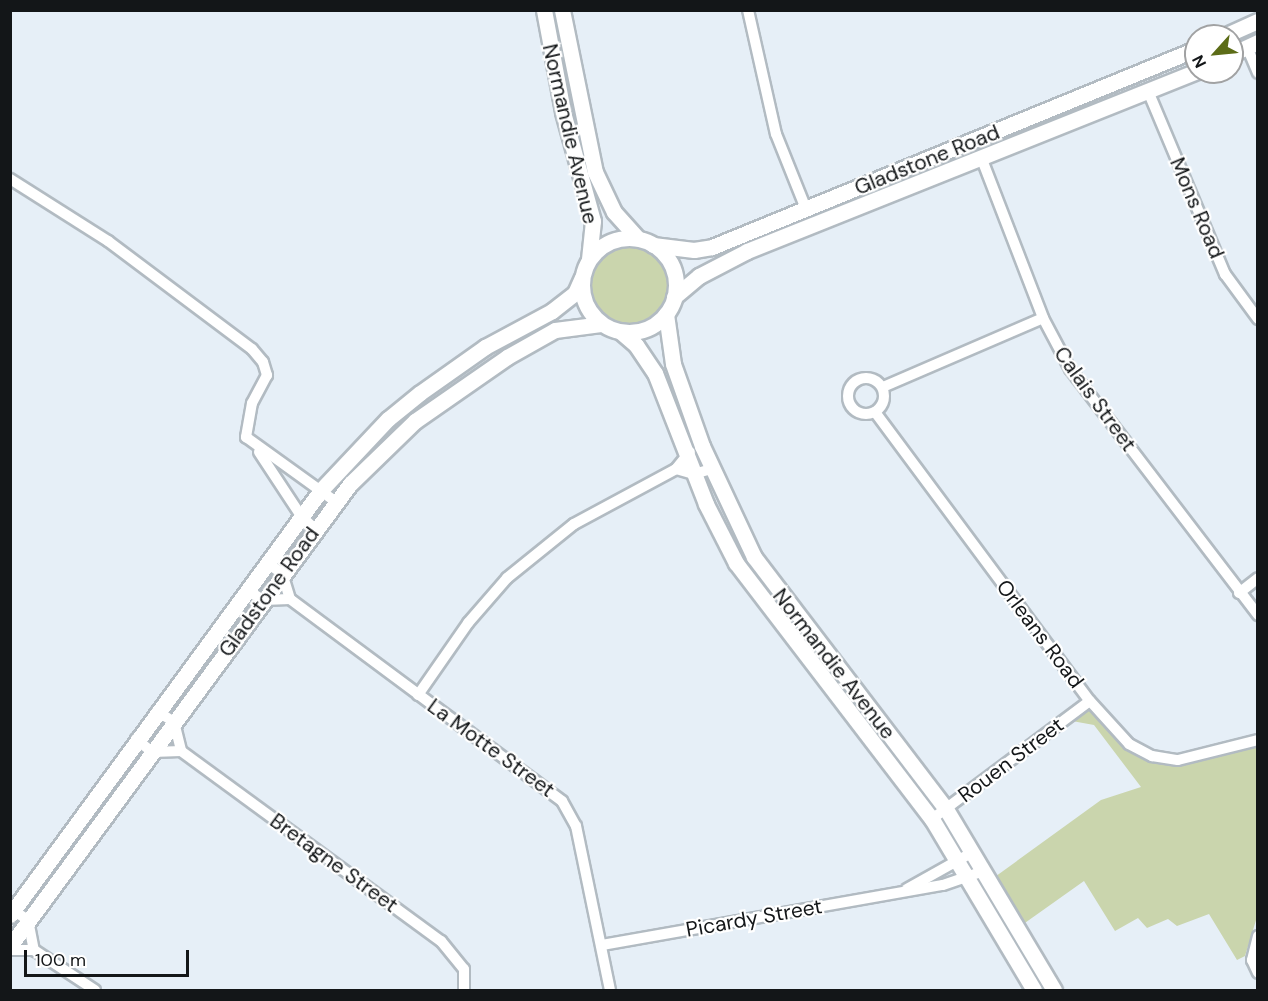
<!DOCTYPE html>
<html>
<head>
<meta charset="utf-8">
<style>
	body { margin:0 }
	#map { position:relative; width:1268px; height:1001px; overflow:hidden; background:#e6eff7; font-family:"DM Sans",sans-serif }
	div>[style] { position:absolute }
	.green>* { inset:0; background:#cad5ad }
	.round { border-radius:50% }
	.roads { filter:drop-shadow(2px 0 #b2bbc2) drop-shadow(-2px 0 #b2bbc2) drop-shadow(0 2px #b2bbc2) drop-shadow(0 -2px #b2bbc2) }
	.street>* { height:10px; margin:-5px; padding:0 5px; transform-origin:5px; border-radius:5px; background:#fff }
	.street>.ring { margin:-5px; padding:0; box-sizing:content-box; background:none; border:10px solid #fff; border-radius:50% }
	.secondary>* { height:15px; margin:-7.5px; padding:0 7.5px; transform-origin:7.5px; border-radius:7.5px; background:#fff }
	.secondary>.ring { margin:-7.5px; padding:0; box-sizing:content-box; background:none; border:15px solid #fff; border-radius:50% }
	span { translate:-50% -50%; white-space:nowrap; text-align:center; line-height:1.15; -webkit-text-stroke:4.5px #fff; paint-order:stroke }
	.street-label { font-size:21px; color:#131618 }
	.frame { position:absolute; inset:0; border:12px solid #131618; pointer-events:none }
	.north { position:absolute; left:1184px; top:24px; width:60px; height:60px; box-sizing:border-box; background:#fff; border:2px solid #a1a2a3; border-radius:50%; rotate:243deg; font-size:16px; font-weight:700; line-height:24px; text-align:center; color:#131618 }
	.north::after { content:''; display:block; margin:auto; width:21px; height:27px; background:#5c6c17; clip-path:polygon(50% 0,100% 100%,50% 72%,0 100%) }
	.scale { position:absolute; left:24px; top:950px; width:165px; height:27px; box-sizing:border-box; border:3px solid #131618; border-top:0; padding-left:8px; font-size:18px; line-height:21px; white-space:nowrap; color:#131618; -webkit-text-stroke:4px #fff; paint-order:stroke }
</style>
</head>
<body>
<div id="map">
	<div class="green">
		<i class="round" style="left:590px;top:246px;width:78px;height:78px"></i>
		<i style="clip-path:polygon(1092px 706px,1120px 742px,1141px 754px,1172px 761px,1257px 740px,1257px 917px,1245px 956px,1237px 960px,1209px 914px,1177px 926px,1168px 919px,1147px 928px,1138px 918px,1115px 931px,1084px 881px,1022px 925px,992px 879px,1101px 800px,1141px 787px,1094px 725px,1072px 721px)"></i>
	</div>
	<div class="roads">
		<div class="street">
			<i style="left:748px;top:10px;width:127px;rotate:77.3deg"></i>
			<i style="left:776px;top:134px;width:81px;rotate:68.2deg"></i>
			<i style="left:1247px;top:47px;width:28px;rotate:67deg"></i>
			<i style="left:1148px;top:91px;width:199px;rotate:67.2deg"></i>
			<i style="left:1225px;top:274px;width:56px;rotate:53.7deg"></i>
			<i style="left:981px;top:157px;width:173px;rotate:68.9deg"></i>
			<i style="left:1043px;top:318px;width:58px;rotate:62.1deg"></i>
			<i style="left:1070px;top:369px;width:310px;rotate:52.6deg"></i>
			<i style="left:10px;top:179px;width:116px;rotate:32.3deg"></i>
			<i style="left:108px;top:241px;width:180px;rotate:36.9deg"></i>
			<i style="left:252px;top:349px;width:17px;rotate:50deg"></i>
			<i style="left:263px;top:362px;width:14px;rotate:73deg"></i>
			<i style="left:267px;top:375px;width:32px;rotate:118deg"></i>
			<i style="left:252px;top:403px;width:35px;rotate:100deg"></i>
			<i style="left:246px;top:437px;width:111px;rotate:35.8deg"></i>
			<i class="ring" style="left:848px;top:378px;width:26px;height:26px"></i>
			<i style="left:883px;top:387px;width:174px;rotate:-23.3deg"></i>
			<i style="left:875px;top:412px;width:360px;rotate:53.4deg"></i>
			<i style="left:1090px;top:701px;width:58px;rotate:47.8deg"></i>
			<i style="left:1129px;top:744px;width:26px;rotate:28deg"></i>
			<i style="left:1152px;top:756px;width:26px;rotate:9deg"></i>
			<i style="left:1178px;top:760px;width:82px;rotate:-14deg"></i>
			<i style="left:259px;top:452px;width:77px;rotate:56.7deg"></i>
			<i style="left:301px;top:516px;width:19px;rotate:43deg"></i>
			<i style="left:676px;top:469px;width:19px;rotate:16deg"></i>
			<i style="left:694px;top:474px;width:18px;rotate:-16deg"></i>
			<i style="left:267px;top:563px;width:18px;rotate:34deg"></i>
			<i style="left:282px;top:573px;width:27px;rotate:73deg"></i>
			<i style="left:290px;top:599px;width:339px;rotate:36.6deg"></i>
			<i style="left:562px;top:801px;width:29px;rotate:61deg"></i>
			<i style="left:576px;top:826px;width:167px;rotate:78.3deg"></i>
			<i style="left:247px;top:590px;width:19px;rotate:32deg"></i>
			<i style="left:263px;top:600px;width:27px;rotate:-2deg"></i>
			<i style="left:1239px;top:593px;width:24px;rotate:-38deg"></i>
			<i style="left:418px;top:695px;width:88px;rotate:-55.2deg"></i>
			<i style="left:468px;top:623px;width:60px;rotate:-49.1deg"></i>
			<i style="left:507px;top:578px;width:86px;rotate:-38.9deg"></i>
			<i style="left:574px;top:524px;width:116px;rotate:-28.3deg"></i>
			<i style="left:676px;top:469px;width:22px;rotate:-51deg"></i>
			<i style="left:157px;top:711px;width:20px;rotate:33deg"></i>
			<i style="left:174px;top:722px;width:30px;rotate:76deg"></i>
			<i style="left:136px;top:739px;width:21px;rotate:39deg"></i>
			<i style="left:152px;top:752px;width:29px;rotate:-2deg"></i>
			<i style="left:181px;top:751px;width:322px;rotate:36.2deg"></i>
			<i style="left:441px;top:941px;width:36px;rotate:51deg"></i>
			<i style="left:464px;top:969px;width:21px;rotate:90deg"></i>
			<i style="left:932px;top:819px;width:197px;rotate:-36.8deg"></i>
			<i style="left:907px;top:889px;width:76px;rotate:-29.3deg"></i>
			<i style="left:13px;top:910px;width:18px;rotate:34deg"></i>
			<i style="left:28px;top:920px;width:31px;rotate:79deg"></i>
			<i style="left:34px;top:950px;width:73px;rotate:33.3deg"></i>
			<i style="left:1258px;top:936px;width:25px;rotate:104deg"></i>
			<i style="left:1252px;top:960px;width:14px;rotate:65deg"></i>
			<i style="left:602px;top:945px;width:346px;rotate:-10deg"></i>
			<i style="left:943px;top:885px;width:43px;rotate:-18.9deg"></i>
			<i style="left:10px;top:950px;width:24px"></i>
		</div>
		<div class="secondary">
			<i style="left:544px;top:10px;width:104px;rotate:79.4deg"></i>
			<i style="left:563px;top:112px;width:113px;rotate:74.6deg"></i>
			<i style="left:593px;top:221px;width:38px;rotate:96deg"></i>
			<i style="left:562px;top:10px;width:165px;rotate:78.5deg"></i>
			<i style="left:595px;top:172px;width:44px;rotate:64.6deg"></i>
			<i style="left:614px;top:212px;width:36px;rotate:48deg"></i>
			<i style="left:1224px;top:36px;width:37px;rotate:-24deg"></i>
			<i style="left:1232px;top:54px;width:29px;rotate:-25deg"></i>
			<i class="ring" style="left:582px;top:238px;width:79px;height:79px"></i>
			<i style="left:653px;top:245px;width:41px;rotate:7deg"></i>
			<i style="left:694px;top:250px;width:18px;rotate:-9deg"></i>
			<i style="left:712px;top:247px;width:523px;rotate:-22.25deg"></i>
			<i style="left:674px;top:297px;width:33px;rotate:-40deg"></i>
			<i style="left:699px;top:276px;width:54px;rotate:-27.5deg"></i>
			<i style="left:747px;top:251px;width:484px;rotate:-21.8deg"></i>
			<i style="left:666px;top:314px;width:50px;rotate:82deg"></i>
			<i style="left:673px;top:364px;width:87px;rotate:70.5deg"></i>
			<i style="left:702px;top:446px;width:123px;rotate:64.9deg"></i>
			<i style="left:754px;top:557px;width:317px;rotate:52.7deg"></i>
			<i style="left:946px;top:809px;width:211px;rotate:59.2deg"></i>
			<i style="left:621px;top:332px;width:20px;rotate:41deg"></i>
			<i style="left:636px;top:345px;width:34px;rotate:56deg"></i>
			<i style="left:655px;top:373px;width:141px;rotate:68.7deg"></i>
			<i style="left:706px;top:504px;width:66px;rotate:63deg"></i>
			<i style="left:736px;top:563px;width:322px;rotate:52.6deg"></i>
			<i style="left:932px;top:819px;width:199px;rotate:59.2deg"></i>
			<i style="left:10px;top:915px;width:527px;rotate:-53.8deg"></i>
			<i style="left:321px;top:490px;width:98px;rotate:-46.7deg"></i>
			<i style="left:388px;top:419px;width:41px;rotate:-39.1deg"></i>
			<i style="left:420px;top:393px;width:80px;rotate:-35.3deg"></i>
			<i style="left:485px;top:347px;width:76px;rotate:-28.2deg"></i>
			<i style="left:552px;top:311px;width:29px;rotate:-38deg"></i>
			<i style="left:575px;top:293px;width:17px;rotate:-66deg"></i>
			<i style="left:10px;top:946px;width:574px;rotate:-53.65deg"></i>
			<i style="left:350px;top:484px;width:91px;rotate:-44.1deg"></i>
			<i style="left:415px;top:421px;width:112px;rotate:-34.8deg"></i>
			<i style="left:507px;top:357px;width:55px;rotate:-29.4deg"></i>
			<i style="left:555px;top:330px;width:46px;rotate:-7.4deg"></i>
		</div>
	</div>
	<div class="street-label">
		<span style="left:570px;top:134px;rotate:77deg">Normandie Avenue</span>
		<span style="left:927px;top:160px;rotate:-22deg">Gladstone Road</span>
		<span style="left:1197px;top:208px;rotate:67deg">Mons Road</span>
		<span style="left:1095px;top:399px;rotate:54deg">Calais Street</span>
		<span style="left:269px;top:592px;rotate:-54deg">Gladstone Road</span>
		<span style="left:1040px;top:634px;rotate:53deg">Orleans Road</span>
		<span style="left:834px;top:664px;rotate:52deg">Normandie Avenue</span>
		<span style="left:491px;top:748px;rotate:36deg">La Motte Street</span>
		<span style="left:1011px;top:760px;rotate:-37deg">Rouen Street</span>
		<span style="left:334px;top:863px;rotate:36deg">Bretagne Street</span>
		<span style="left:754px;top:918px;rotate:-10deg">Picardy Street</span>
	</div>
	<div class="frame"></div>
	<div class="north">N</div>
	<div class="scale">100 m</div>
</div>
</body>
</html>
